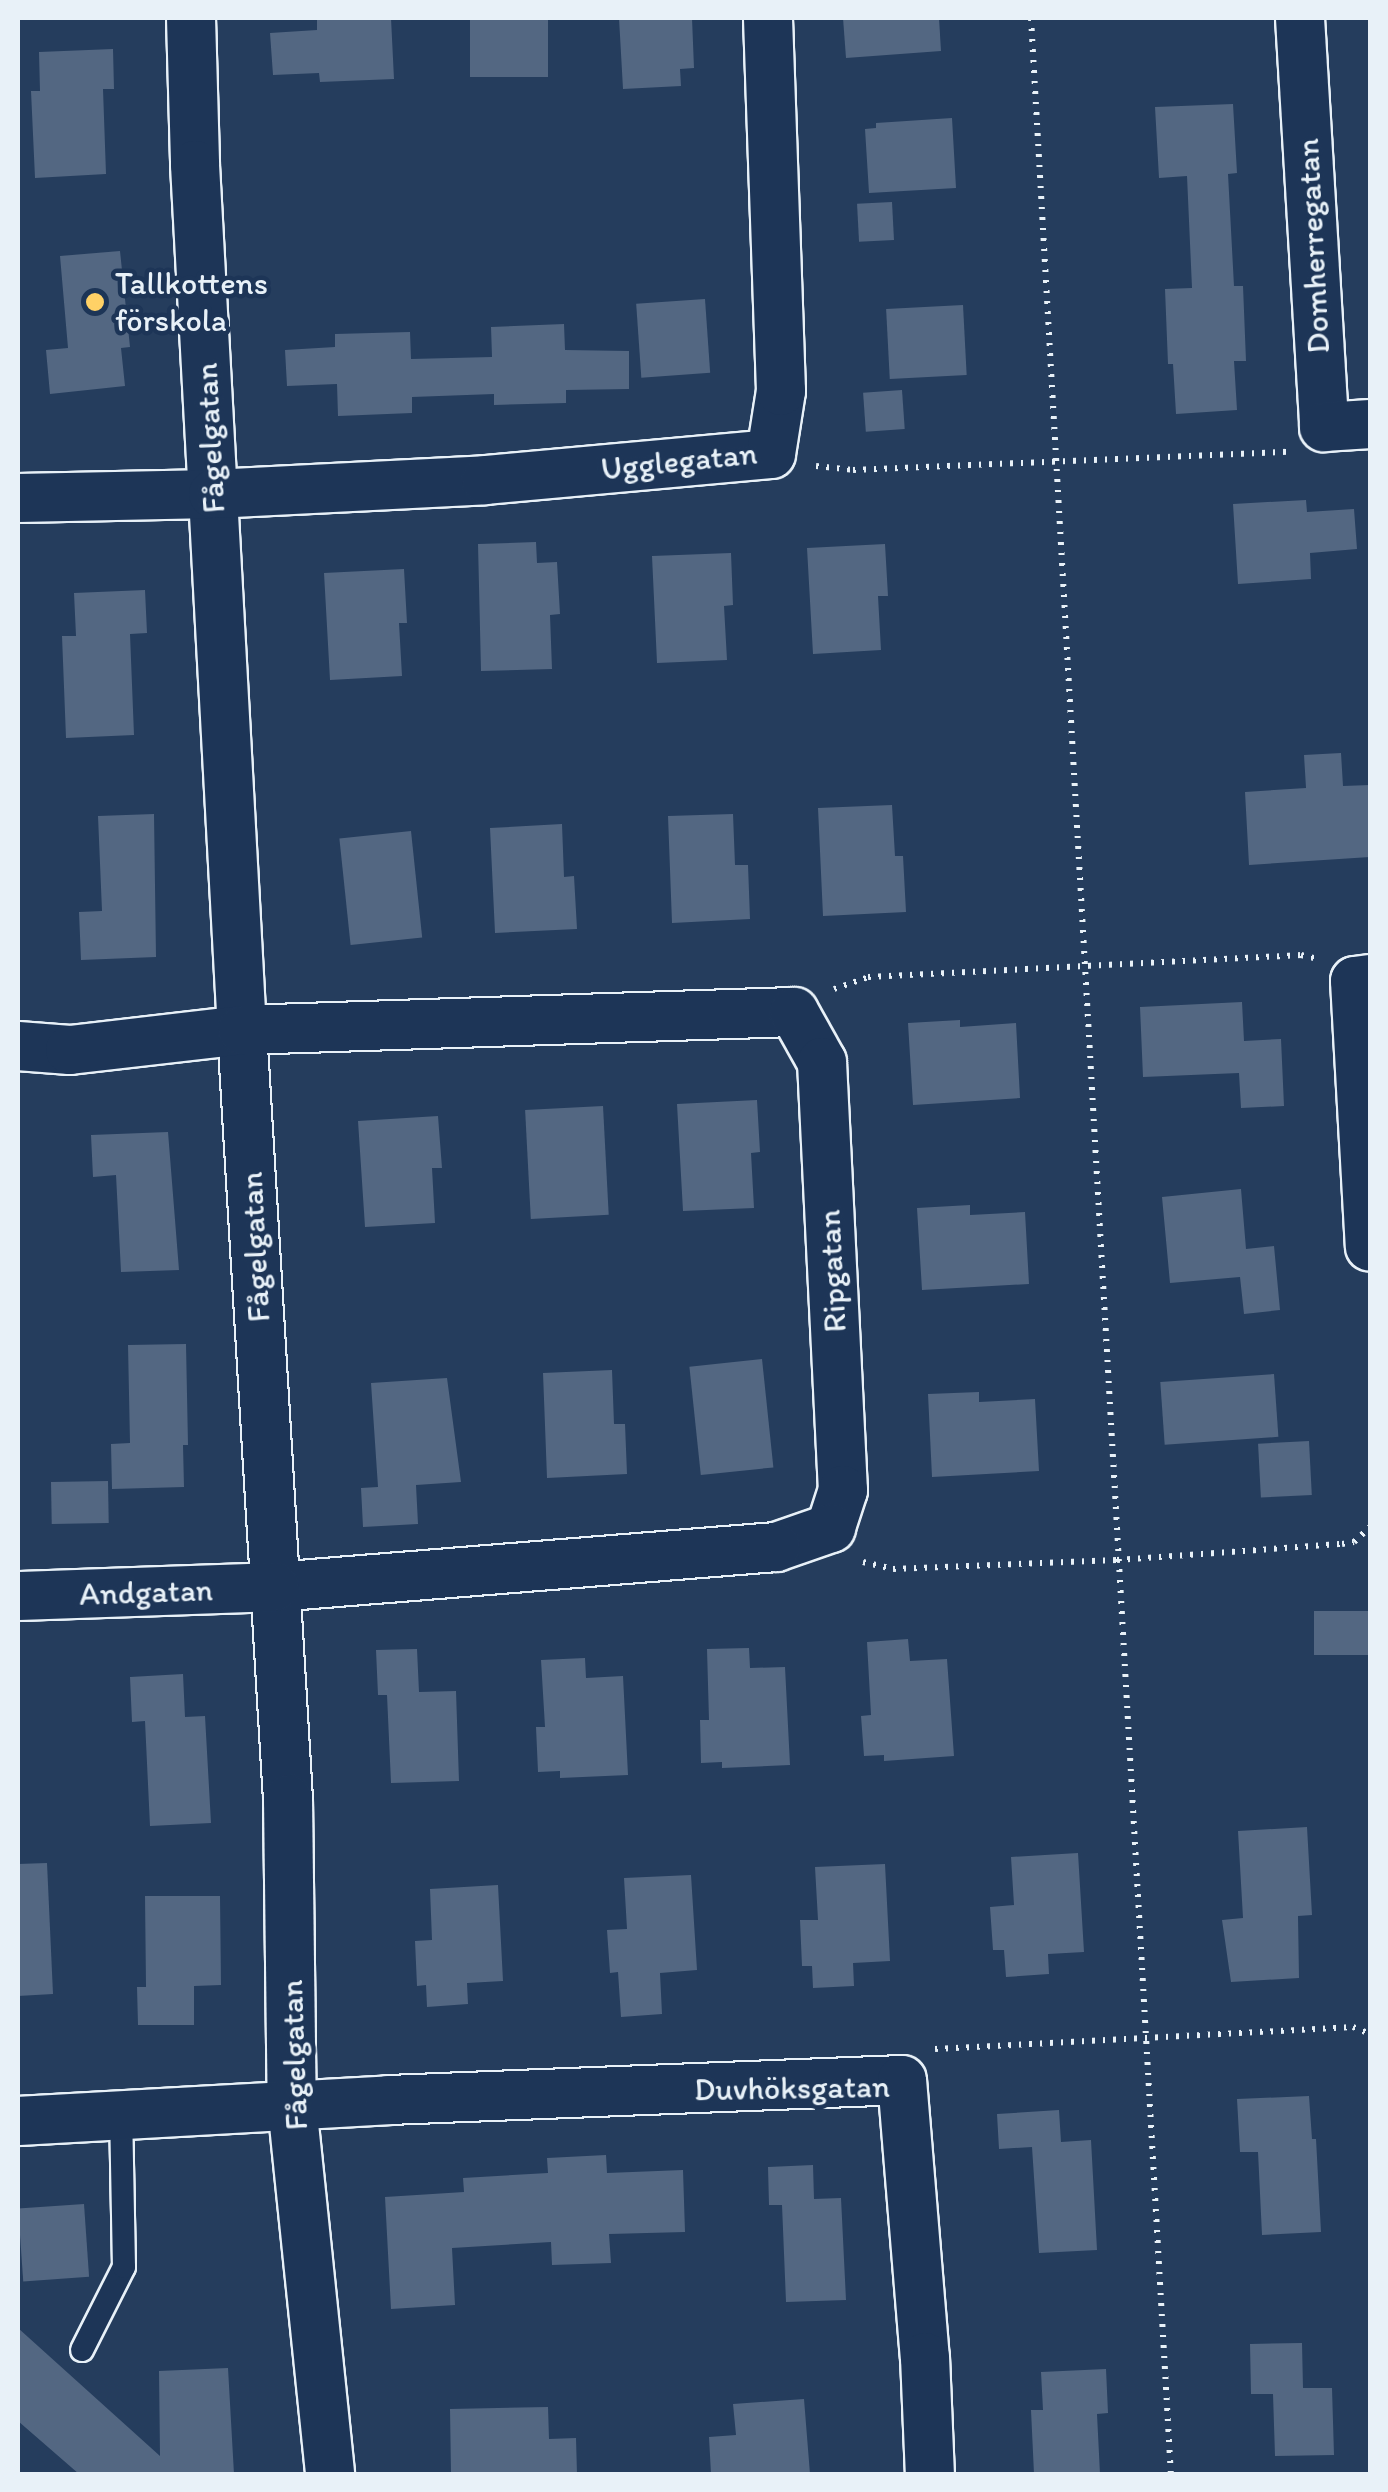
<!DOCTYPE html>
<html>
<head>
<meta charset="utf-8">
<style>
	body { margin:0 }
	#map { position:relative; width:1388px; height:2492px; overflow:hidden; background:#253d5d; font-family:Itim,sans-serif }
	div>[style] { position:absolute }
	.building>* { inset:0; background:#536782; transform-origin:0 0 }
	.path>* { height:6px; margin-top:-3px; transform-origin:0; background:repeating-linear-gradient(90deg,#e8f1f8 0 2.5px,transparent 0 10.5px) }
	.roads { filter:drop-shadow(2px 0 #e8f1f8) drop-shadow(-2px 0 #e8f1f8) drop-shadow(0 2px #e8f1f8) drop-shadow(0 -2px #e8f1f8) }
	.service>* { height:22px; margin:-11px; padding:0 11px; transform-origin:11px; border-radius:11px; background:#1d3557 }
	.minor>* { height:48px; margin:-24px; padding:0 24px; transform-origin:24px; border-radius:24px; background:#1d3557 }
	.dots>* { width:28px; height:28px; translate:-50% -50%; box-sizing:border-box; border:5px solid #1d3557; border-radius:50% }
	span { translate:-50% -50%; white-space:nowrap; text-align:center; line-height:1.15; -webkit-text-stroke:9px #1d3557; paint-order:stroke }
	.street-label { font-size:32px; color:#e8f1f8 }
	.poi-label { font-size:32px; color:#e8f1f8 }
	.left { translate:0 -50%; text-align:left }
	.frame { position:absolute; inset:0; border:20px solid #e8f1f8; pointer-events:none }
</style>
</head>
<body>
<div id="map">
	<div class="building">
		<i style="clip-path:polygon(317px 18px,391px 18px,394px 79px,320px 82px,319px 73px,273px 75px,270px 33px,317px 30px)"></i>
		<i style="left:470px;top:18px;width:78px;height:59px"></i>
		<i style="clip-path:polygon(619px 18px,692px 18px,694px 68px,680px 69px,681px 86px,623px 89px)"></i>
		<i style="clip-path:polygon(843px 18px,939px 18px,941px 51px,846px 58px)"></i>
		<i style="clip-path:polygon(113px 49px,114px 89px,103px 89px,106px 174px,35px 178px,31px 91px,40px 91px,39px 52px)"></i>
		<i style="clip-path:polygon(1233px 104px,1237px 173px,1228px 174px,1234px 286px,1243px 286px,1246px 361px,1234px 361px,1237px 410px,1176px 414px,1173px 364px,1168px 364px,1165px 289px,1192px 288px,1187px 176px,1159px 178px,1155px 107px)"></i>
		<i style="clip-path:polygon(952px 118px,956px 188px,869px 193px,865px 129px,876px 128px,876px 123px)"></i>
		<i style="left:892px;top:202px;width:38px;height:35px;rotate:87deg"></i>
		<i style="clip-path:polygon(120px 251px,130px 347px,121px 348px,125px 386px,50px 394px,46px 350px,68px 348px,60px 256px)"></i>
		<i style="left:705px;top:299px;width:74px;height:69px;rotate:86deg"></i>
		<i style="left:963px;top:305px;width:70px;height:77px;rotate:87deg"></i>
		<i style="clip-path:polygon(564px 324px,565px 350px,629px 351px,629px 389px,566px 390px,566px 403px,494px 405px,494px 394px,412px 397px,412px 413px,338px 416px,337px 384px,287px 386px,285px 350px,335px 347px,335px 334px,410px 332px,411px 359px,492px 357px,491px 327px)"></i>
		<i style="left:902px;top:390px;width:39px;height:39px;rotate:86deg"></i>
		<i style="clip-path:polygon(1306px 500px,1307px 512px,1354px 509px,1357px 549px,1310px 553px,1311px 579px,1238px 584px,1233px 504px)"></i>
		<i style="clip-path:polygon(536px 542px,537px 563px,557px 562px,560px 614px,550px 615px,552px 669px,481px 671px,478px 544px)"></i>
		<i style="clip-path:polygon(885px 544px,888px 596px,878px 596px,881px 650px,813px 654px,807px 548px)"></i>
		<i style="clip-path:polygon(731px 553px,733px 605px,724px 606px,727px 660px,657px 663px,652px 556px)"></i>
		<i style="clip-path:polygon(404px 569px,407px 623px,399px 623px,402px 676px,330px 680px,324px 573px)"></i>
		<i style="clip-path:polygon(145px 590px,147px 633px,130px 634px,134px 735px,66px 738px,62px 636px,76px 636px,74px 593px)"></i>
		<i style="clip-path:polygon(1341px 753px,1343px 786px,1370px 785px,1370px 857px,1249px 865px,1245px 792px,1306px 788px,1304px 755px)"></i>
		<i style="clip-path:polygon(892px 805px,895px 856px,903px 856px,906px 912px,823px 916px,818px 808px)"></i>
		<i style="clip-path:polygon(154px 814px,156px 957px,81px 960px,79px 912px,102px 911px,98px 816px)"></i>
		<i style="clip-path:polygon(733px 814px,735px 865px,748px 865px,750px 919px,672px 923px,668px 816px)"></i>
		<i style="clip-path:polygon(562px 824px,564px 877px,574px 876px,577px 929px,495px 933px,490px 828px)"></i>
		<i style="left:411px;top:831px;width:107px;height:72px;rotate:84deg"></i>
		<i style="clip-path:polygon(1242px 1002px,1244px 1041px,1281px 1039px,1284px 1106px,1241px 1108px,1239px 1073px,1143px 1077px,1140px 1007px)"></i>
		<i style="clip-path:polygon(960px 1020px,960px 1027px,1016px 1023px,1020px 1098px,913px 1105px,908px 1023px)"></i>
		<i style="clip-path:polygon(757px 1100px,760px 1152px,751px 1153px,754px 1208px,683px 1211px,677px 1104px)"></i>
		<i style="left:603px;top:1106px;width:109px;height:78px;rotate:87deg"></i>
		<i style="clip-path:polygon(438px 1116px,442px 1168px,432px 1168px,435px 1223px,365px 1227px,358px 1121px)"></i>
		<i style="clip-path:polygon(168px 1132px,179px 1270px,121px 1272px,116px 1175px,93px 1177px,91px 1135px)"></i>
		<i style="clip-path:polygon(1241px 1189px,1246px 1249px,1274px 1246px,1280px 1310px,1244px 1314px,1240px 1277px,1170px 1283px,1162px 1197px)"></i>
		<i style="clip-path:polygon(970px 1205px,970px 1215px,1025px 1212px,1029px 1284px,922px 1290px,917px 1208px)"></i>
		<i style="clip-path:polygon(186px 1344px,188px 1445px,183px 1445px,184px 1487px,112px 1489px,111px 1444px,130px 1443px,128px 1345px)"></i>
		<i style="left:762px;top:1359px;width:109px;height:73px;rotate:84deg"></i>
		<i style="clip-path:polygon(612px 1370px,614px 1424px,625px 1424px,627px 1474px,547px 1478px,543px 1373px)"></i>
		<i style="left:1274px;top:1374px;width:63px;height:114px;rotate:86deg"></i>
		<i style="clip-path:polygon(447px 1378px,461px 1482px,416px 1485px,418px 1524px,363px 1527px,361px 1488px,378px 1487px,371px 1383px)"></i>
		<i style="clip-path:polygon(979px 1392px,979px 1402px,1035px 1399px,1039px 1471px,932px 1477px,928px 1394px)"></i>
		<i style="left:1309px;top:1441px;width:54px;height:51px;rotate:87deg"></i>
		<i style="left:108px;top:1481px;width:42px;height:57px;rotate:89deg"></i>
		<i style="left:1370px;top:1611px;width:44px;height:56px;rotate:90deg"></i>
		<i style="clip-path:polygon(908px 1639px,910px 1661px,947px 1659px,954px 1756px,884px 1761px,884px 1755px,864px 1756px,861px 1716px,871px 1715px,867px 1642px)"></i>
		<i style="clip-path:polygon(749px 1648px,750px 1668px,785px 1667px,790px 1765px,722px 1768px,722px 1762px,701px 1763px,700px 1720px,709px 1720px,707px 1649px)"></i>
		<i style="clip-path:polygon(417px 1649px,419px 1692px,456px 1691px,459px 1781px,391px 1783px,387px 1695px,378px 1695px,376px 1650px)"></i>
		<i style="clip-path:polygon(585px 1658px,586px 1678px,623px 1676px,628px 1775px,560px 1778px,560px 1771px,538px 1772px,536px 1727px,545px 1727px,541px 1660px)"></i>
		<i style="clip-path:polygon(183px 1674px,185px 1717px,205px 1716px,211px 1823px,150px 1826px,145px 1721px,132px 1722px,130px 1677px)"></i>
		<i style="clip-path:polygon(1307px 1827px,1312px 1915px,1298px 1916px,1299px 1978px,1231px 1982px,1222px 1920px,1243px 1918px,1238px 1831px)"></i>
		<i style="clip-path:polygon(1078px 1853px,1084px 1952px,1048px 1954px,1049px 1974px,1006px 1977px,1004px 1950px,993px 1950px,990px 1907px,1014px 1905px,1011px 1857px)"></i>
		<i style="clip-path:polygon(47px 1863px,53px 1994px,18px 1996px,18px 1864px)"></i>
		<i style="clip-path:polygon(885px 1864px,890px 1961px,853px 1963px,854px 1986px,813px 1988px,812px 1966px,802px 1966px,800px 1920px,818px 1920px,815px 1867px)"></i>
		<i style="clip-path:polygon(691px 1875px,697px 1970px,660px 1973px,662px 2014px,621px 2017px,618px 1972px,610px 1973px,607px 1930px,627px 1929px,624px 1878px)"></i>
		<i style="clip-path:polygon(498px 1885px,503px 1981px,467px 1983px,468px 2004px,427px 2007px,426px 1985px,417px 1986px,415px 1941px,432px 1940px,430px 1889px)"></i>
		<i style="clip-path:polygon(145px 1896px,220px 1896px,221px 1985px,194px 1986px,194px 2025px,138px 2025px,137px 1987px,146px 1987px)"></i>
		<i style="clip-path:polygon(1309px 2096px,1312px 2139px,1316px 2139px,1321px 2232px,1262px 2235px,1258px 2152px,1240px 2152px,1237px 2099px)"></i>
		<i style="clip-path:polygon(1059px 2110px,1061px 2142px,1091px 2140px,1097px 2250px,1039px 2253px,1032px 2147px,999px 2149px,997px 2114px)"></i>
		<i style="clip-path:polygon(606px 2155px,607px 2173px,683px 2170px,685px 2232px,609px 2234px,611px 2263px,552px 2265px,551px 2242px,452px 2248px,455px 2305px,391px 2309px,385px 2197px,464px 2192px,463px 2178px,548px 2173px,547px 2158px)"></i>
		<i style="clip-path:polygon(813px 2165px,814px 2199px,841px 2198px,846px 2300px,786px 2302px,782px 2205px,769px 2205px,768px 2167px)"></i>
		<i style="left:84px;top:2204px;width:73px;height:66px;rotate:86deg"></i>
		<i style="clip-path:polygon(18px 2328px,160px 2456px,159px 2371px,228px 2368px,234px 2474px,79px 2474px,18px 2421px)"></i>
		<i style="clip-path:polygon(1302px 2343px,1303px 2388px,1332px 2388px,1334px 2455px,1275px 2456px,1273px 2394px,1251px 2394px,1250px 2344px)"></i>
		<i style="clip-path:polygon(1106px 2369px,1108px 2413px,1097px 2414px,1100px 2474px,1034px 2474px,1031px 2410px,1043px 2410px,1041px 2372px)"></i>
		<i style="clip-path:polygon(804px 2399px,810px 2474px,711px 2474px,709px 2437px,736px 2435px,733px 2404px)"></i>
		<i style="clip-path:polygon(548px 2407px,549px 2439px,576px 2438px,577px 2474px,451px 2474px,450px 2409px)"></i>
	</div>
	<div class="path">
		<i style="left:1031px;top:18px;width:2460px;rotate:86.74deg"></i>
		<i style="left:816px;top:466px;width:37px;rotate:6deg"></i>
		<i style="left:853px;top:470px;width:435px;rotate:-2.4deg"></i>
		<i style="left:834px;top:989px;width:36px;rotate:-19deg"></i>
		<i style="left:868px;top:977px;width:434px;rotate:-2.9deg"></i>
		<i style="left:1301px;top:955px;width:17px;rotate:13deg"></i>
		<i style="left:863px;top:1562px;width:31px;rotate:13deg"></i>
		<i style="left:893px;top:1569px;width:224px;rotate:-2.3deg"></i>
		<i style="left:1117px;top:1560px;width:226px;rotate:-4.1deg"></i>
		<i style="left:1342px;top:1544px;width:12px;rotate:-9deg"></i>
		<i style="left:1354px;top:1542px;width:22px;rotate:-43deg"></i>
		<i style="left:935px;top:2049px;width:419px;rotate:-3deg"></i>
		<i style="left:1353px;top:2027px;width:18px;rotate:22deg"></i>
	</div>
	<div class="roads">
		<div class="service">
			<i style="left:82px;top:2350px;width:93px;rotate:-63.2deg"></i>
			<i style="left:124px;top:2267px;width:152px;rotate:-91.1deg"></i>
		</div>
		<div class="minor">
			<i style="left:191px;top:18px;width:147px;rotate:88.4deg"></i>
			<i style="left:195px;top:165px;width:866px;rotate:86.89deg"></i>
			<i style="left:242px;top:1030px;width:770px;rotate:86.58deg"></i>
			<i style="left:288px;top:1799px;width:306px;rotate:89.3deg"></i>
			<i style="left:292px;top:2105px;width:371px;rotate:84.1deg"></i>
			<i style="left:1300px;top:18px;width:410px;rotate:86.6deg"></i>
			<i style="left:1324px;top:427px;width:46px;rotate:-3.7deg"></i>
			<i style="left:18px;top:498px;width:195px;rotate:-1.2deg"></i>
			<i style="left:213px;top:494px;width:273px;rotate:-2.9deg"></i>
			<i style="left:486px;top:480px;width:286px;rotate:-5.2deg"></i>
			<i style="left:771px;top:454px;width:64px;rotate:-81deg"></i>
			<i style="left:781px;top:391px;width:373px;rotate:-92deg"></i>
			<i style="left:1370px;top:979px;width:15px;rotate:172deg"></i>
			<i style="left:1355px;top:981px;width:266px;rotate:86.8deg"></i>
			<i style="left:18px;top:1046px;width:52px;rotate:4.4deg"></i>
			<i style="left:70px;top:1050px;width:173px;rotate:-6.6deg"></i>
			<i style="left:242px;top:1030px;width:552px;rotate:-1.87deg"></i>
			<i style="left:794px;top:1012px;width:57px;rotate:60.8deg"></i>
			<i style="left:822px;top:1062px;width:429px;rotate:87.2deg"></i>
			<i style="left:843px;top:1490px;width:40px;rotate:108deg"></i>
			<i style="left:831px;top:1528px;width:58px;rotate:160.9deg"></i>
			<i style="left:776px;top:1547px;width:503px;rotate:175.44deg"></i>
			<i style="left:275px;top:1587px;width:257px;rotate:178deg"></i>
			<i style="left:18px;top:2121px;width:372px;rotate:-3.2deg"></i>
			<i style="left:389px;top:2100px;width:513px;rotate:-2.23deg"></i>
			<i style="left:902px;top:2080px;width:278px;rotate:85.3deg"></i>
			<i style="left:925px;top:2357px;width:117px;rotate:87.6deg"></i>
		</div>
	</div>
	<div class="dots">
		<i style="left:95px;top:302px;background:#ffd166"></i>
	</div>
	<div class="street-label">
		<span style="left:1313px;top:246px;rotate:-93deg">Domherregatan</span>
		<span style="left:210px;top:438px;rotate:-93deg">Fågelgatan</span>
		<span style="left:679px;top:461px;rotate:-6deg">Ugglegatan</span>
		<span style="left:255px;top:1247px;rotate:-93deg">Fågelgatan</span>
		<span style="left:832px;top:1271px;rotate:-93deg">Ripgatan</span>
		<span style="left:146px;top:1592px;rotate:-2deg">Andgatan</span>
		<span style="left:294px;top:2055px;rotate:-92deg">Fågelgatan</span>
		<span style="left:792px;top:2088px;rotate:-1deg">Duvhöksgatan</span>
	</div>
	<div class="poi-label">
		<span class="left" style="left:115px;top:302px">Tallkottens<br>förskola</span>
	</div>
	<div class="frame"></div>
</div>
</body>
</html>
